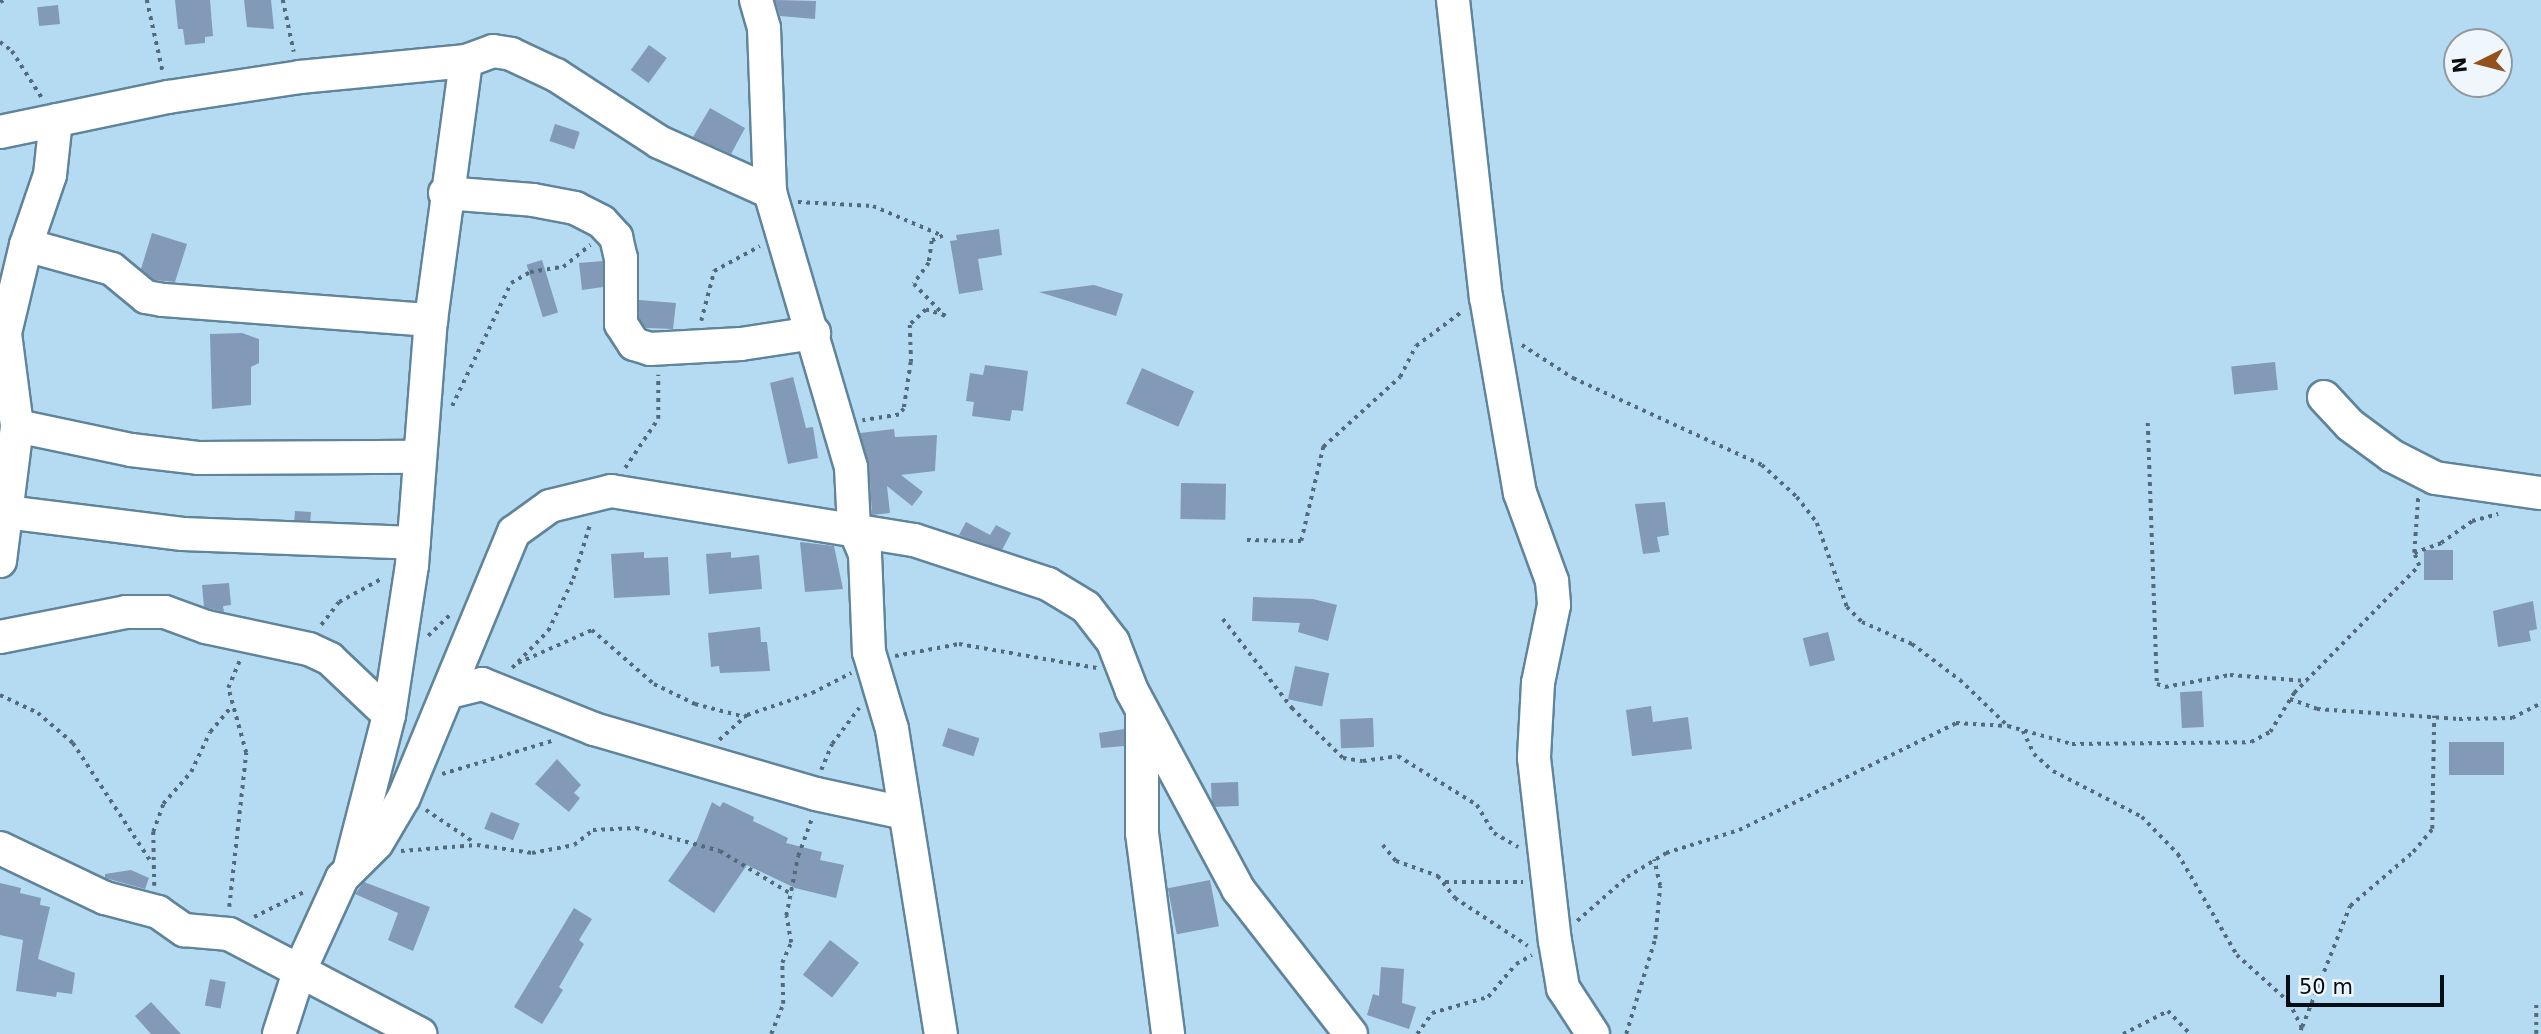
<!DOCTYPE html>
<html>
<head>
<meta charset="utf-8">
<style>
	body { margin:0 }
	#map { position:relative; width:2541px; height:1034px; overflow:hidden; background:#b5dbf3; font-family:"DejaVu Sans",sans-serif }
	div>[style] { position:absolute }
	.building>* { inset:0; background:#8299b8; transform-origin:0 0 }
	.path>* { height:3.5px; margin-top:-1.75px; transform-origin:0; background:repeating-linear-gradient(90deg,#536a7a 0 3.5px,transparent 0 8.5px) }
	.roads { filter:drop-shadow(2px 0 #60849a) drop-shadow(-2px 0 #60849a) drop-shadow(0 2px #60849a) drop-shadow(0 -2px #60849a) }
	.minor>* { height:32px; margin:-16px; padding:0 16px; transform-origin:16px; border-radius:16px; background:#fff }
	span { translate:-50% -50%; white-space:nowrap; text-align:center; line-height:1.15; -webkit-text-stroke:5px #f0f7fc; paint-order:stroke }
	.north { position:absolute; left:2443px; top:28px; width:70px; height:70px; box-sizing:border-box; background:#f0f7fc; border:2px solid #9199a0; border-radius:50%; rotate:264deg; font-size:19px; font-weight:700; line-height:28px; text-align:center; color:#020d15 }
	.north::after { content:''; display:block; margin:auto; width:24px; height:32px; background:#92511d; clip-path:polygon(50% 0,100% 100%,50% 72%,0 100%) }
	.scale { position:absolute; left:2286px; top:975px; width:158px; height:32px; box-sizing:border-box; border:4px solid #020d15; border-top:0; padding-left:9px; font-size:21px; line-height:24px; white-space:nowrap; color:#020d15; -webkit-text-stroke:5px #f0f7fc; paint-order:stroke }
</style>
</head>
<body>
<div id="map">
	<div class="building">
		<i style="clip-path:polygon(175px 0,210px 0,213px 36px,205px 37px,205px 43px,185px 45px,183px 29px,178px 29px)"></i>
		<i style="clip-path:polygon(244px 0,271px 0,274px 29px,247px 27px)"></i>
		<i style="clip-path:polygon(775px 0,816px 1px,815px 19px,780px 16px)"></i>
		<i style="left:58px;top:5px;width:19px;height:21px;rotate:84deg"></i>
		<i style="left:649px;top:45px;width:22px;height:31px;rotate:36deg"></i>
		<i style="clip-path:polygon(710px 108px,745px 128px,731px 154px,693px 137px)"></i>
		<i style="left:555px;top:124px;width:26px;height:18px;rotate:18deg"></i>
		<i style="clip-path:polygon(999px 229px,1002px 255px,978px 259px,983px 290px,959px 294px,950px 241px,957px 240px,956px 235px)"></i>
		<i style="clip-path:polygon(152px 233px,187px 244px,175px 282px,154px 280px,141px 269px)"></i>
		<i style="left:542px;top:260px;width:55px;height:16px;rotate:73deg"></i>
		<i style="clip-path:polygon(603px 261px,603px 287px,582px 290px,579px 263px)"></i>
		<i style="clip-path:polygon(1094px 285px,1123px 294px,1116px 316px,1039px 292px)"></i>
		<i style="clip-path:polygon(639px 300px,676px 303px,673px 329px,646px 328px,639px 319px)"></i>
		<i style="clip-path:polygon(210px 334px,242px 333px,259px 339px,259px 363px,251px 367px,251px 405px,212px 409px)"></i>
		<i style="left:2275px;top:362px;width:28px;height:44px;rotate:84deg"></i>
		<i style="clip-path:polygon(985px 365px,1028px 371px,1023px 411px,1012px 410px,1010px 421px,972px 416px,974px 402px,966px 401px,970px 373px,983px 375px)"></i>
		<i style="left:1142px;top:368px;width:57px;height:39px;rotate:24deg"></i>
		<i style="clip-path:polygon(793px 377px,806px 428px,813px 427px,818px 458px,788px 464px,770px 383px)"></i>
		<i style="clip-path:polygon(894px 429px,895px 437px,937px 435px,935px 471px,901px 475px,923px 492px,912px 506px,887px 486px,890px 513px,872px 515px,869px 466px,860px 433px)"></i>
		<i style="left:1181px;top:483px;width:45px;height:36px;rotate:1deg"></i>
		<i style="clip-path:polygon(1665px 502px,1669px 535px,1657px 537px,1660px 552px,1643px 554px,1635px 504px)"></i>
		<i style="left:295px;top:511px;width:16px;height:9px;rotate:4deg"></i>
		<i style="clip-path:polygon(966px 522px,990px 535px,996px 525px,1011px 533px,1002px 550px,959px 535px)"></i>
		<i style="clip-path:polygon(800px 542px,834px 546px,843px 589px,805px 592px)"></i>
		<i style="left:2424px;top:550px;width:29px;height:30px"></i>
		<i style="clip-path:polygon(644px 552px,644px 558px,668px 557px,670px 595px,614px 598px,611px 554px)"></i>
		<i style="clip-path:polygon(731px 552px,731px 558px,759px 555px,762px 589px,709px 594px,706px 554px)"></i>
		<i style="clip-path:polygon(229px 583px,231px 605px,223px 606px,224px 612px,204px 607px,202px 585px)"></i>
		<i style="clip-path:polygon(1253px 597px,1313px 599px,1337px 605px,1328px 641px,1298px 632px,1300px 623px,1252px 621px)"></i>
		<i style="clip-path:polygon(2533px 601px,2537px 629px,2529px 631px,2531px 641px,2498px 647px,2493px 611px)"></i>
		<i style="clip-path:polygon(760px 627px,761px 642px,767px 642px,770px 671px,720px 673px,719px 666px,711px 667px,708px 633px)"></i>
		<i style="left:1828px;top:632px;width:29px;height:26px;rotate:76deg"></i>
		<i style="left:1295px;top:666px;width:35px;height:34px;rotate:12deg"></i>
		<i style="left:2202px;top:691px;width:36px;height:22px;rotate:87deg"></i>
		<i style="clip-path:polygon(1651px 706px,1653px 722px,1688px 717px,1692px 749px,1632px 756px,1626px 710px)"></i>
		<i style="left:1373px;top:718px;width:29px;height:33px;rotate:88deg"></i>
		<i style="left:948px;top:728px;width:33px;height:19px;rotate:18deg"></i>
		<i style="clip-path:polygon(1124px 729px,1124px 746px,1101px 748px,1099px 733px)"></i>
		<i style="left:2449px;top:742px;width:55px;height:33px"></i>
		<i style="clip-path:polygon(557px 759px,581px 785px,574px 793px,580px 798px,569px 812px,535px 784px)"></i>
		<i style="left:1238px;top:782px;width:24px;height:27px;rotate:88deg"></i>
		<i style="clip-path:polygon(712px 802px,720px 807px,723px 802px,754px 817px,753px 821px,788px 838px,786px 843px,822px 852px,820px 860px,844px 865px,836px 898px,795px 888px,747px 865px,714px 913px,668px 881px,697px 840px)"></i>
		<i style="left:491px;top:812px;width:31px;height:18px;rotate:22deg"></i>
		<i style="clip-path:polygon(131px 870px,149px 878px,145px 889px,105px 878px,105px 874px)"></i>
		<i style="left:1210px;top:880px;width:47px;height:43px;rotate:79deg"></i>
		<i style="clip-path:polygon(364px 882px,430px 907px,413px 951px,388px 940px,398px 913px,355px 894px)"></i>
		<i style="clip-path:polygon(0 883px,21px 888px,20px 893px,41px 898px,40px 905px,50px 907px,38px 959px,75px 973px,72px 994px,57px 992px,56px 997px,16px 991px,23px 940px,0 935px)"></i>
		<i style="clip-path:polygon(574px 908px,592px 919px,579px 940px,584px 944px,559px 987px,563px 990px,542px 1024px,514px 1007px)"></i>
		<i style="left:830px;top:940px;width:37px;height:44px;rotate:38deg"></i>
		<i style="clip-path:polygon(1381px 967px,1404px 969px,1402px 1003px,1416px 1007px,1409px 1029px,1367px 1015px,1373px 994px,1379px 996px)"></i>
		<i style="left:210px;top:979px;width:16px;height:27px;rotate:11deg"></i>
		<i style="clip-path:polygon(151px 1002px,181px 1034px,151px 1034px,135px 1016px)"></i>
	</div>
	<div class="path">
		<i style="left:147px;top:0;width:75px;rotate:77.6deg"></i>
		<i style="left:283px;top:0;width:53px;rotate:78.1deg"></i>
		<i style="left:0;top:2px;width:4px;rotate:-27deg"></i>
		<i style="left:0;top:42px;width:15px;rotate:37deg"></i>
		<i style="left:12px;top:51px;width:56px;rotate:57.4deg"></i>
		<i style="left:798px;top:202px;width:75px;rotate:3.1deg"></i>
		<i style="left:873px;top:206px;width:76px;rotate:23.2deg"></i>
		<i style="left:943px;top:236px;width:12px;rotate:156deg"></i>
		<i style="left:932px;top:241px;width:22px;rotate:98deg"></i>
		<i style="left:929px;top:263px;width:26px;rotate:126deg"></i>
		<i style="left:914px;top:284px;width:45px;rotate:45.9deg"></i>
		<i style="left:945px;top:316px;width:20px;rotate:-162deg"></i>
		<i style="left:926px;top:310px;width:22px;rotate:137deg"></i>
		<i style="left:910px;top:325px;width:37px;rotate:88deg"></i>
		<i style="left:911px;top:362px;width:48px;rotate:98.5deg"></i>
		<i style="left:904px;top:409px;width:8px;rotate:130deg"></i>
		<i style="left:899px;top:415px;width:37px;rotate:171deg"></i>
		<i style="left:701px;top:321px;width:52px;rotate:-75.4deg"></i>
		<i style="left:714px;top:271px;width:52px;rotate:-28.5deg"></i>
		<i style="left:1522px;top:345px;width:61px;rotate:32.9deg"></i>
		<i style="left:1573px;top:378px;width:208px;rotate:24.7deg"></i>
		<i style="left:1762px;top:465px;width:47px;rotate:42.4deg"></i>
		<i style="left:1797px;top:497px;width:33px;rotate:52deg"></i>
		<i style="left:1817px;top:523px;width:89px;rotate:70.3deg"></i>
		<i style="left:1847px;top:607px;width:21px;rotate:45deg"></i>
		<i style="left:1862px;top:622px;width:55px;rotate:23.7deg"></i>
		<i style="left:1912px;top:644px;width:60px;rotate:36.9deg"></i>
		<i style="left:1960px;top:680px;width:65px;rotate:43.8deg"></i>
		<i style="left:452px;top:406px;width:136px;rotate:-64.4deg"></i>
		<i style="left:511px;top:283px;width:22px;rotate:-30deg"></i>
		<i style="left:530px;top:272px;width:33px;rotate:-9deg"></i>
		<i style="left:563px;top:267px;width:35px;rotate:-39deg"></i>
		<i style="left:2148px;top:423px;width:261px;rotate:88deg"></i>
		<i style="left:2157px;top:684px;width:9px;rotate:21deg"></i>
		<i style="left:2165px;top:687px;width:66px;rotate:-10.5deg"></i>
		<i style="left:2230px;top:675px;width:77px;rotate:4.5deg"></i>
		<i style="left:625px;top:468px;width:59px;rotate:-56deg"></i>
		<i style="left:658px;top:419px;width:44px;rotate:-90deg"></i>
		<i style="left:1247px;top:540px;width:54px;rotate:1.1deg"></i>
		<i style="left:1301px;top:541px;width:97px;rotate:-76.8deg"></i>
		<i style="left:1323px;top:447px;width:104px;rotate:-42.3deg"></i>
		<i style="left:1400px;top:377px;width:35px;rotate:-63deg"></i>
		<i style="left:1416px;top:346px;width:59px;rotate:-36.7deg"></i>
		<i style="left:2414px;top:553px;width:29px;rotate:-20deg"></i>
		<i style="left:2441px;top:543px;width:38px;rotate:-35deg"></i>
		<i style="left:2472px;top:521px;width:27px;rotate:-15deg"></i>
		<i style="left:1223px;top:619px;width:113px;rotate:52.2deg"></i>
		<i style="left:1292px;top:708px;width:71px;rotate:44.4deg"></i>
		<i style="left:1343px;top:758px;width:20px;rotate:9deg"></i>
		<i style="left:1363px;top:761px;width:35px;rotate:-8deg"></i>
		<i style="left:1398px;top:756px;width:93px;rotate:31.8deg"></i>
		<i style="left:1477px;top:805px;width:33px;rotate:59deg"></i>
		<i style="left:1494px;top:833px;width:28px;rotate:30deg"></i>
		<i style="left:321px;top:625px;width:29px;rotate:-52deg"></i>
		<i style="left:339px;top:602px;width:50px;rotate:-28.6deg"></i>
		<i style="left:428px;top:636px;width:30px;rotate:-44deg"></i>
		<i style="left:895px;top:656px;width:65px;rotate:-10.6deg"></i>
		<i style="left:959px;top:644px;width:140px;rotate:9.9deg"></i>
		<i style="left:518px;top:663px;width:81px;rotate:-24deg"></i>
		<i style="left:592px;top:630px;width:82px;rotate:41.1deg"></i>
		<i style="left:654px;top:684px;width:46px;rotate:26deg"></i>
		<i style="left:695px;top:704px;width:52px;rotate:14.6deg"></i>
		<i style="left:512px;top:668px;width:52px;rotate:-45.8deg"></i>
		<i style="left:548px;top:631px;width:58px;rotate:-64.3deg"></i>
		<i style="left:573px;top:579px;width:58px;rotate:-72.8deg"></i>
		<i style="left:0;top:695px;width:42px;rotate:25.3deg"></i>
		<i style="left:38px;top:713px;width:46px;rotate:40.6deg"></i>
		<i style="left:73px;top:743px;width:140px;rotate:56.7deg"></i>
		<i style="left:2290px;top:699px;width:29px;rotate:20deg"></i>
		<i style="left:2317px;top:709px;width:142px;rotate:4deg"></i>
		<i style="left:2459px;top:719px;width:53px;rotate:-1.1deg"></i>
		<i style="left:2512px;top:718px;width:33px;rotate:-27deg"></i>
		<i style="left:2023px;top:731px;width:25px;rotate:64deg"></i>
		<i style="left:2034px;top:754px;width:25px;rotate:42deg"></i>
		<i style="left:2053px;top:771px;width:100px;rotate:27.3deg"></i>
		<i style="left:2142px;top:817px;width:52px;rotate:45.8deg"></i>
		<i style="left:2178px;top:854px;width:117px;rotate:59.7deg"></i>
		<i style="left:2237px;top:955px;width:70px;rotate:42.1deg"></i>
		<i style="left:2289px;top:1002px;width:28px;rotate:63deg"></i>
		<i style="left:2302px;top:1027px;width:7px;rotate:106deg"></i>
		<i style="left:719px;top:740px;width:38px;rotate:-42deg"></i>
		<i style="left:747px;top:715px;width:69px;rotate:-18.7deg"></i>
		<i style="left:812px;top:693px;width:44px;rotate:-27.1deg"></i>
		<i style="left:821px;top:770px;width:28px;rotate:-67deg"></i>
		<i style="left:832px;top:744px;width:45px;rotate:-53.1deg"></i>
		<i style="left:442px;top:774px;width:115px;rotate:-16.7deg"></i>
		<i style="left:426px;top:810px;width:59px;rotate:34deg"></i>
		<i style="left:1383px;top:845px;width:21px;rotate:51deg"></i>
		<i style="left:1396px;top:861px;width:45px;rotate:19.7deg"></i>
		<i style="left:1438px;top:876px;width:28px;rotate:52deg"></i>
		<i style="left:1455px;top:898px;width:87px;rotate:33.3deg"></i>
		<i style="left:401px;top:851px;width:76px;rotate:-4.5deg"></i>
		<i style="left:477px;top:845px;width:56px;rotate:8.3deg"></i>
		<i style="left:532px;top:853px;width:43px;rotate:-10.8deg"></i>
		<i style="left:574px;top:845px;width:24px;rotate:-38deg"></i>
		<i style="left:593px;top:830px;width:43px;rotate:-2.7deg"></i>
		<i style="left:636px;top:828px;width:87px;rotate:15.3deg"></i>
		<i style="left:720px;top:851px;width:85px;rotate:31.1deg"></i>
		<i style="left:1445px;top:882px;width:78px"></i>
		<i style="left:154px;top:886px;width:54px;rotate:-91.1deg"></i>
		<i style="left:153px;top:832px;width:30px;rotate:-70deg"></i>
		<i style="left:163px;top:804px;width:43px;rotate:-48.8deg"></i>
		<i style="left:191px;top:772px;width:44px;rotate:-64.6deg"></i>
		<i style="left:210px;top:732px;width:34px;rotate:-50deg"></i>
		<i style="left:229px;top:907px;width:155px;rotate:-83.7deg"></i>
		<i style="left:246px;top:753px;width:67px;rotate:-105.5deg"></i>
		<i style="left:228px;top:688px;width:30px;rotate:-67deg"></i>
		<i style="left:254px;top:917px;width:58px;rotate:-26.6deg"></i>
		<i style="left:1577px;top:921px;width:67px;rotate:-41.3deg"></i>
		<i style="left:1627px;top:877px;width:46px;rotate:-31.6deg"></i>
		<i style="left:1666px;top:853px;width:77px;rotate:-17.5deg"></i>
		<i style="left:1739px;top:830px;width:242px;rotate:-26.2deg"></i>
		<i style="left:1956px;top:723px;width:52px;rotate:3.3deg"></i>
		<i style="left:2008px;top:726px;width:66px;rotate:15.7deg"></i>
		<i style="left:2072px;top:744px;width:179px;rotate:-0.6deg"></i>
		<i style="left:2251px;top:742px;width:21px;rotate:-28deg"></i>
		<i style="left:2270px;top:732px;width:46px;rotate:-58.4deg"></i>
		<i style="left:2294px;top:693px;width:178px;rotate:-45.5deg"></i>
		<i style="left:2419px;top:566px;width:14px;rotate:-111deg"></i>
		<i style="left:2414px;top:553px;width:56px;rotate:-85.9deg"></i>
		<i style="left:2302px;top:1027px;width:130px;rotate:-68.4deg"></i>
		<i style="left:2350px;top:906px;width:83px;rotate:-40.6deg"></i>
		<i style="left:2413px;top:852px;width:30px;rotate:-50deg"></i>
		<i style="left:2432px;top:829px;width:113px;rotate:-89deg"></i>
		<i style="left:771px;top:1034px;width:32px;rotate:-68deg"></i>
		<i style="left:783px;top:1004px;width:41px;rotate:-91.4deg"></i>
		<i style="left:782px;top:963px;width:22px;rotate:-66deg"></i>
		<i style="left:791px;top:943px;width:27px;rotate:-100deg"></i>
		<i style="left:786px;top:916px;width:61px;rotate:-78.7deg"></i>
		<i style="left:798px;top:856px;width:40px;rotate:-69.8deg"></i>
		<i style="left:1417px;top:1034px;width:26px;rotate:-54deg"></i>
		<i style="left:1432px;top:1013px;width:58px;rotate:-15.9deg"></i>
		<i style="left:1488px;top:997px;width:43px;rotate:-49.7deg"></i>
		<i style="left:1516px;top:964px;width:18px;rotate:-29deg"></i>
		<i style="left:1626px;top:1034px;width:99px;rotate:-73deg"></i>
		<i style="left:1655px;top:939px;width:53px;rotate:-84.6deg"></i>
		<i style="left:1660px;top:886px;width:27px;rotate:-103deg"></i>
		<i style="left:2123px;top:1034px;width:51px;rotate:-27.1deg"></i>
		<i style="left:2168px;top:1011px;width:32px;rotate:46deg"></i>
		<i style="left:2536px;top:1034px;width:33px;rotate:-90deg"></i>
	</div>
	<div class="roads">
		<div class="minor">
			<i style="left:756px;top:0;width:29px;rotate:74deg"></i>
			<i style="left:764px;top:28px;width:164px;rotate:87.9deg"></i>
			<i style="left:770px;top:192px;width:287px;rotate:73.6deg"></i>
			<i style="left:851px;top:467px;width:61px;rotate:87.2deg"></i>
			<i style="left:854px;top:528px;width:28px;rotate:67deg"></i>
			<i style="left:865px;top:554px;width:98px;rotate:87.7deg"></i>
			<i style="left:869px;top:652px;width:80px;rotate:73.4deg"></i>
			<i style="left:892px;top:729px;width:309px;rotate:80.9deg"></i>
			<i style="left:1453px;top:0;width:299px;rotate:83.7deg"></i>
			<i style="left:1486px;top:297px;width:199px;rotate:80.2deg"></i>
			<i style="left:1520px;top:493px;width:94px;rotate:70deg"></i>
			<i style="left:1552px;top:581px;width:24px;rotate:85deg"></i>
			<i style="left:1554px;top:605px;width:80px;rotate:101.6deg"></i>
			<i style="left:1538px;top:683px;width:75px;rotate:93.1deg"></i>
			<i style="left:1534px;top:758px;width:184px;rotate:83.5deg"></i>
			<i style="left:1555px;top:941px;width:48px;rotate:80.3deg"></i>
			<i style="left:1563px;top:988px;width:55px;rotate:56.9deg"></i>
			<i style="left:0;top:132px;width:172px;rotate:-11.8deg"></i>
			<i style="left:168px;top:97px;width:134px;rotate:-8.6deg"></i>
			<i style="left:300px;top:77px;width:167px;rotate:-5.5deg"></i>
			<i style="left:445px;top:193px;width:88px;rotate:4.5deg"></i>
			<i style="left:533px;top:200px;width:43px;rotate:10.8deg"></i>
			<i style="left:575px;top:208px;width:30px;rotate:27deg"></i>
			<i style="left:602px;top:222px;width:21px;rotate:47deg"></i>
			<i style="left:616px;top:237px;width:22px;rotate:77deg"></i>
			<i style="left:621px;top:258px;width:66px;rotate:90deg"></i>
			<i style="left:621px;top:324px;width:24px;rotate:57deg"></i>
			<i style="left:634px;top:344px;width:17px;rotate:17deg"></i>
			<i style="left:650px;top:349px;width:91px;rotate:-3.1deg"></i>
			<i style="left:741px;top:344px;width:74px;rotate:-8.6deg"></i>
			<i style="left:26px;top:245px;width:89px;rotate:15.6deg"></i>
			<i style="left:112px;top:269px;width:44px;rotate:39.5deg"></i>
			<i style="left:146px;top:297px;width:17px;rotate:10deg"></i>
			<i style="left:163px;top:300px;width:269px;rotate:4.3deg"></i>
			<i style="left:2324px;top:397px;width:38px;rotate:47deg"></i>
			<i style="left:2350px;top:425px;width:52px;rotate:36.4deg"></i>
			<i style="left:2392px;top:456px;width:48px;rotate:27.1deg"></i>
			<i style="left:2435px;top:478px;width:107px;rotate:8.1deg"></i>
			<i style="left:17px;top:426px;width:116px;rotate:11.9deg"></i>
			<i style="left:131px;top:450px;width:67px;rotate:6.8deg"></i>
			<i style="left:198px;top:458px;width:219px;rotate:-0.3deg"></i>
			<i style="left:6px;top:512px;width:178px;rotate:7.1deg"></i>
			<i style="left:183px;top:534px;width:231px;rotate:2.2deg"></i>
			<i style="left:0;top:561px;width:136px;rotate:-82.8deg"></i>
			<i style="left:17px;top:426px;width:94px;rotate:-97.4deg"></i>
			<i style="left:5px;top:333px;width:90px;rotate:-76.6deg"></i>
			<i style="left:26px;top:245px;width:74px;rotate:-71.1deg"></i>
			<i style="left:50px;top:175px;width:55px;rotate:-83.8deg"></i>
			<i style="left:0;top:637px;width:128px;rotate:-11.2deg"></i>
			<i style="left:126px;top:612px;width:39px"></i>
			<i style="left:165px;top:612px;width:44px;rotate:20.1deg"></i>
			<i style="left:206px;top:627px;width:105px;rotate:12.1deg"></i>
			<i style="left:309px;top:649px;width:23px;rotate:25deg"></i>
			<i style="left:330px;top:659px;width:81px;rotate:43.5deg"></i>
			<i style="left:450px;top:692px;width:33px;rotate:-14deg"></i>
			<i style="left:482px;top:684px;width:121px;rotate:21.9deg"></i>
			<i style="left:594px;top:729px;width:231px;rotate:16.3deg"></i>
			<i style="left:816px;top:794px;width:91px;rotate:12.1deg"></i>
			<i style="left:1142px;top:715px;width:118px;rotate:90deg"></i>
			<i style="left:1142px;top:833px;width:203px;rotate:82.6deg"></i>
			<i style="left:0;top:848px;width:116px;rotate:25.5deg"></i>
			<i style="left:105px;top:898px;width:55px;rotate:14.8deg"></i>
			<i style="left:158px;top:912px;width:32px;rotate:35deg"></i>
			<i style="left:184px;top:930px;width:45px;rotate:5.1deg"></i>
			<i style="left:229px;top:934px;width:216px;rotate:27.6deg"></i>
			<i style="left:350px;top:867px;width:157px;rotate:-75.6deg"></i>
			<i style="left:389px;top:715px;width:152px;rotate:-81.3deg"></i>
			<i style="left:412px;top:565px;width:246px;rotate:-85.6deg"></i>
			<i style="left:431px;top:320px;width:261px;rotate:-82.3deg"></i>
			<i style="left:466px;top:61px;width:29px;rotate:-20deg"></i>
			<i style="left:493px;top:51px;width:18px;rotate:9deg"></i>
			<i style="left:511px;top:54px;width:50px;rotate:25deg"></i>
			<i style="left:556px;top:75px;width:123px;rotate:33deg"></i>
			<i style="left:659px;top:142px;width:122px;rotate:24.2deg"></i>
			<i style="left:279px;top:1034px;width:65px;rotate:-72.1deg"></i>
			<i style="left:299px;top:972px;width:103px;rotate:-65.4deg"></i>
			<i style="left:342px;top:878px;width:49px;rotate:-45deg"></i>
			<i style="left:377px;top:843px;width:53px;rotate:-59.6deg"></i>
			<i style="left:404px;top:797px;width:287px;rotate:-67.5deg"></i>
			<i style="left:514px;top:532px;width:44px;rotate:-35.8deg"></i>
			<i style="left:550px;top:506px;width:63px;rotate:-13.8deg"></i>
			<i style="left:611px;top:491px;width:307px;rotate:9.2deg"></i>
			<i style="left:914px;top:540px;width:141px;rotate:18.2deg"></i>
			<i style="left:1048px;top:584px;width:44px;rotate:31.2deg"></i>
			<i style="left:1086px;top:607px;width:44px;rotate:52.4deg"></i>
			<i style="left:1113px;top:642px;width:53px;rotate:68.8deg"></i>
			<i style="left:1132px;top:691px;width:225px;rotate:61.8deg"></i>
			<i style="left:1238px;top:889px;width:184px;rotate:52.1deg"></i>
		</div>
	</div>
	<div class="north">N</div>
	<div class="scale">50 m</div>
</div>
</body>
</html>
